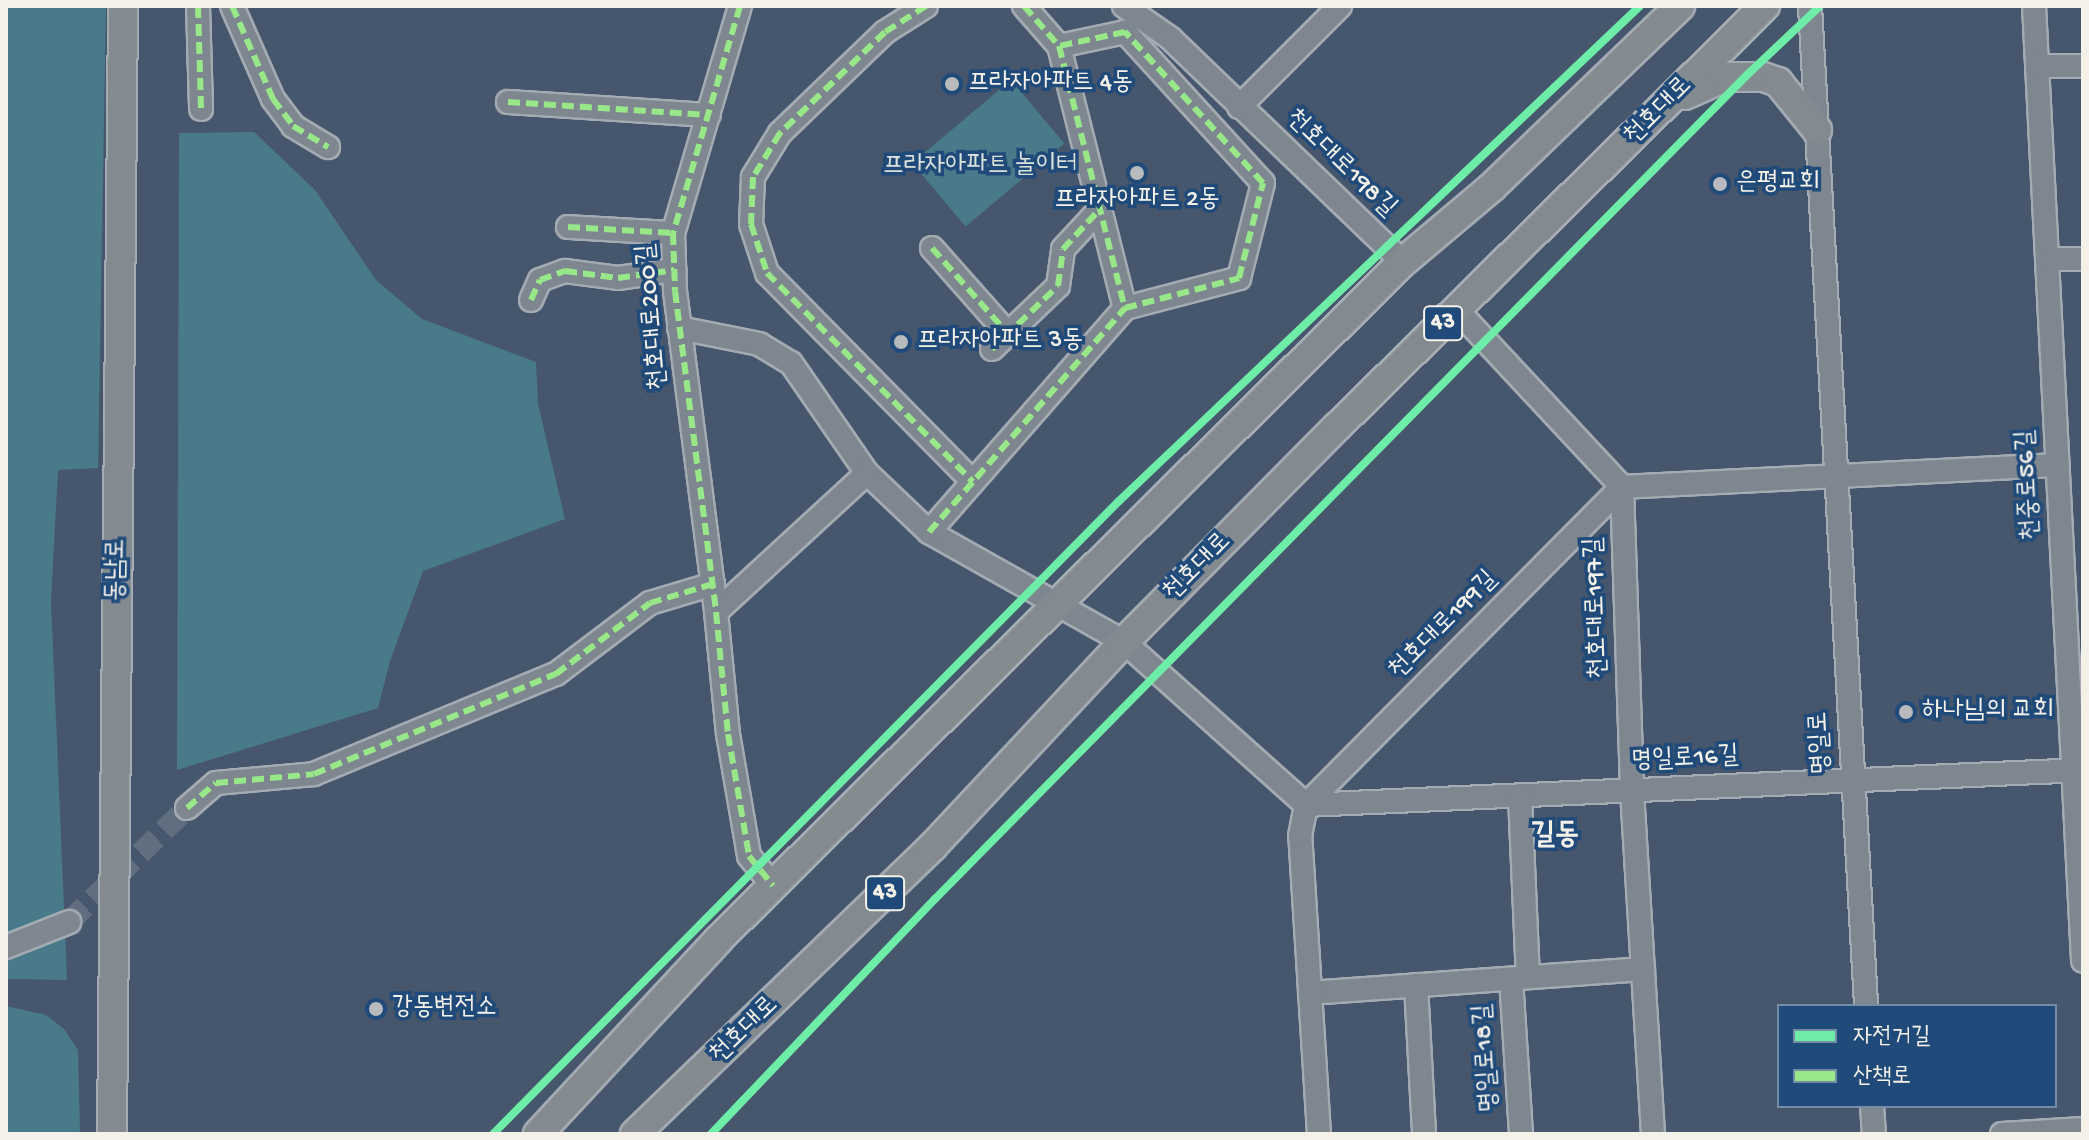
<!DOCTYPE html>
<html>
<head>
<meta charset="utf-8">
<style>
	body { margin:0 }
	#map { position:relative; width:2089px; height:1140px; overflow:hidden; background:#46576d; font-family:"Gochi Hand","Poor Story",sans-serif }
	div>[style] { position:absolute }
	.green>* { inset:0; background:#497a89; transform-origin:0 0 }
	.minor-tunnel>* { height:22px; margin-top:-11px; transform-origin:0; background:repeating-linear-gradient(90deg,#606e7f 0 22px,transparent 0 33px) }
	.roads { filter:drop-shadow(2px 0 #a4abb3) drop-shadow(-2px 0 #a4abb3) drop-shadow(0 2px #a4abb3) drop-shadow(0 -2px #a4abb3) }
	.minor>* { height:22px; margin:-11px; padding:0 11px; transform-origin:11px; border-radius:11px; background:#7e878f }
	.major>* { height:28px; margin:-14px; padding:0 14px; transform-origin:14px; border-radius:14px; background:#838a90 }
	.quiet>* { height:6px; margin-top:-3px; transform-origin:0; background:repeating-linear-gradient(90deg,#98e88a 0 12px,transparent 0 18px) }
	.cycleway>* { height:8px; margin:-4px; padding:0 4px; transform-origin:4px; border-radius:4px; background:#6deda7 }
	.dots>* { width:22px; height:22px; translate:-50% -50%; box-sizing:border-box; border:4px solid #1f4a7a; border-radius:50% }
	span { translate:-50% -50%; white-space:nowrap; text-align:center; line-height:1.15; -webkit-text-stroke:7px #1f4a7a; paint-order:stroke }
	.shield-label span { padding:2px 6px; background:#1f4a7a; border:2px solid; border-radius:6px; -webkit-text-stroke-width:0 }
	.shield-label { font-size:24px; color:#f4f1e8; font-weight:700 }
	.poi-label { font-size:26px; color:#f4f1e8 }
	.left { translate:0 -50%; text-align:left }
	.street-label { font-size:26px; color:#f4f1e8 }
	.park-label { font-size:26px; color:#dae0da }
	.quarter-label { font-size:30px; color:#f4f1e8; font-weight:700 }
	.frame { position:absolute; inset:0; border:8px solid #f4f1e8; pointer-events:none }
	.legend { position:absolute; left:1777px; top:1004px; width:280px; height:104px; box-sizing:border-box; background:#1f4a7a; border:2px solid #748da6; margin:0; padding:10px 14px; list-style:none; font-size:24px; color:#f4f1e8 }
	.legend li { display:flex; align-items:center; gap:16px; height:40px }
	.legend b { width:40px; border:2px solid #748da6 }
</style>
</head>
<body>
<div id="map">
	<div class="green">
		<i style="clip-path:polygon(6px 6px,106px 6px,98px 468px,58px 470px,51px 601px,67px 980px,6px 979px)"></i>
		<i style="left:1011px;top:80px;width:83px;height:129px;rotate:50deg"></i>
		<i style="clip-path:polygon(254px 132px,315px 190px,376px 280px,422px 319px,536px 362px,538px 404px,565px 519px,423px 571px,390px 661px,378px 708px,177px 770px,179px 133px)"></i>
		<i style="clip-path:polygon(6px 1006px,46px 1015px,64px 1029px,78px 1050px,80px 1134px,6px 1134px)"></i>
	</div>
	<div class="minor-tunnel">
		<i style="left:69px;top:922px;width:164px;rotate:-44deg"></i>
	</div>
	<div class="roads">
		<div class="minor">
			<i style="left:198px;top:6px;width:103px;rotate:88.3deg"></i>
			<i style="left:232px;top:6px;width:102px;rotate:66.2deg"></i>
			<i style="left:273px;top:99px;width:34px;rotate:53deg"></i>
			<i style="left:293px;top:126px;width:41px;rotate:31deg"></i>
			<i style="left:740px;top:6px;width:237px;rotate:106.4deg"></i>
			<i style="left:673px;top:233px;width:58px;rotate:88deg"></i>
			<i style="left:675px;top:291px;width:324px;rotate:82.7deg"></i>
			<i style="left:716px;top:612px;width:123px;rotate:84.4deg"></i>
			<i style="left:728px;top:734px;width:124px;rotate:80.2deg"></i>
			<i style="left:749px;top:856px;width:38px;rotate:51deg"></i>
			<i style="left:926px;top:6px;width:49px;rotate:147.6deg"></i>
			<i style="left:885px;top:32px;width:146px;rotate:136.1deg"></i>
			<i style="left:780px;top:133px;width:52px;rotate:121.5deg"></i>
			<i style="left:753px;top:177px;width:47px;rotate:92.4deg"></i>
			<i style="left:751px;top:224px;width:52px;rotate:71.9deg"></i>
			<i style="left:767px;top:273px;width:293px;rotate:45.4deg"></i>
			<i style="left:1024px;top:6px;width:53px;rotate:48.8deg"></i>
			<i style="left:1059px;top:46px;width:270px;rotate:75.9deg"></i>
			<i style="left:1124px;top:6px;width:56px;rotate:34.8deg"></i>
			<i style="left:1170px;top:38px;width:323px;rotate:43.9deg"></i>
			<i style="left:1810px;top:6px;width:1002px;rotate:86.79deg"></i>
			<i style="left:2034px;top:6px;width:956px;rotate:87.06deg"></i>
			<i style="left:2037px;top:66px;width:46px"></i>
			<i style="left:508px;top:102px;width:201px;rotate:3.7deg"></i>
			<i style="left:1239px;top:107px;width:143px;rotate:-45deg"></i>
			<i style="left:568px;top:227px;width:105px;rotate:3.3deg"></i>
			<i style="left:932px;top:248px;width:115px;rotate:48.5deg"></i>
			<i style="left:2047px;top:259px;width:36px"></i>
			<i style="left:531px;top:300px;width:22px;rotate:-66deg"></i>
			<i style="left:540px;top:280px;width:27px;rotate:-20deg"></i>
			<i style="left:565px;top:271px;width:53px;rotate:7.5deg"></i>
			<i style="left:618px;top:278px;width:57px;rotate:-8.1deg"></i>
			<i style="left:1457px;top:310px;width:242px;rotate:47deg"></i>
			<i style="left:1622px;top:487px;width:304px;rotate:88.1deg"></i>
			<i style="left:1632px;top:791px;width:344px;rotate:86.5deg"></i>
			<i style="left:679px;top:328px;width:82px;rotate:11.3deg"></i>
			<i style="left:759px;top:344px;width:37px;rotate:31deg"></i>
			<i style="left:791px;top:363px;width:134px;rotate:55.4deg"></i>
			<i style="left:867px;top:473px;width:86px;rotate:43.6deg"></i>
			<i style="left:929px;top:532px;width:224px;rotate:29.4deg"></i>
			<i style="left:1124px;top:642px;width:244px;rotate:41.8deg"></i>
			<i style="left:1306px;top:805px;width:778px;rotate:-2.58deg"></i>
			<i style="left:992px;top:349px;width:91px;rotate:-43.7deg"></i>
			<i style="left:1058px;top:286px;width:37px;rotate:-82deg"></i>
			<i style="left:1063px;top:249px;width:54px;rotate:-47.2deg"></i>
			<i style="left:1622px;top:487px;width:436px;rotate:-2.9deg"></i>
			<i style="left:929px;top:532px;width:298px;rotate:-48.8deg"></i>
			<i style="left:1125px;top:308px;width:118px;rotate:-14.7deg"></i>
			<i style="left:1239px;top:278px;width:98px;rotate:-75.8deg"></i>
			<i style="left:1263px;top:183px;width:205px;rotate:-132.4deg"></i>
			<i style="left:1125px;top:32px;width:67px;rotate:168deg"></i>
			<i style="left:716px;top:612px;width:205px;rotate:-42.6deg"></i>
			<i style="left:1520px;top:796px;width:181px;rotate:87.5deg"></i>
			<i style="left:187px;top:808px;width:38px;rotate:-41deg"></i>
			<i style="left:216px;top:783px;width:98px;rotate:-5.2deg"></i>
			<i style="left:314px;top:774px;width:262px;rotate:-22.5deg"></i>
			<i style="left:556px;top:674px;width:118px;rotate:-37.1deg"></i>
			<i style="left:650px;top:603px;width:66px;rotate:-16.8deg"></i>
			<i style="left:6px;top:947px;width:68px;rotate:-21.6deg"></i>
			<i style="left:1511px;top:979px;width:155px;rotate:86.3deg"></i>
			<i style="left:1416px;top:985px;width:149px;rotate:86.9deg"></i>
			<i style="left:1310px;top:993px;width:334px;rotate:-4.1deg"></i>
			<i style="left:1872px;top:1106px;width:28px;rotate:86deg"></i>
			<i style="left:1319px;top:1134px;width:299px;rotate:-93.6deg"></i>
			<i style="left:1300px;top:836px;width:32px;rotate:-79deg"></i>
			<i style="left:1306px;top:805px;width:448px;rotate:-45.2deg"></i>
			<i style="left:2002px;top:1134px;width:81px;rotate:-3.5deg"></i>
		</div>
		<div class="major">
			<i style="left:1685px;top:95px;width:44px;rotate:-24.2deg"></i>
			<i style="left:1725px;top:77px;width:38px"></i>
			<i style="left:1763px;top:77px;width:16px;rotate:18deg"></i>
			<i style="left:1778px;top:82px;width:62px;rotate:50.9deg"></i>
			<i style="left:112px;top:1134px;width:1128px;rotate:-89.44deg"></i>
			<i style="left:538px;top:1134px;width:265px;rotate:-47.1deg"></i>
			<i style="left:718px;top:940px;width:964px;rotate:-44.71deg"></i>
			<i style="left:1403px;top:262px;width:116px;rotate:-40.1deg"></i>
			<i style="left:1492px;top:187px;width:261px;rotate:-43.9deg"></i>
			<i style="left:635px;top:1134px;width:414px;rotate:-44deg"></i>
			<i style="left:933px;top:846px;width:279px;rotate:-46.9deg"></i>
			<i style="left:1124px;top:642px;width:304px;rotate:-45.3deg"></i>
			<i style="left:1338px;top:426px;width:599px;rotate:-44.53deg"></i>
		</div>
	</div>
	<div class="quiet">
		<i style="left:198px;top:6px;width:103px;rotate:88.3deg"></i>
		<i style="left:232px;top:6px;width:102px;rotate:66.2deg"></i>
		<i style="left:273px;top:99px;width:34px;rotate:53deg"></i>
		<i style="left:293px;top:126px;width:41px;rotate:31deg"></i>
		<i style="left:740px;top:6px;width:237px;rotate:106.4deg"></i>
		<i style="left:673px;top:233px;width:58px;rotate:88deg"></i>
		<i style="left:675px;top:291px;width:324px;rotate:82.7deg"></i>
		<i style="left:716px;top:612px;width:123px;rotate:84.4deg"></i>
		<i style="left:728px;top:734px;width:124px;rotate:80.2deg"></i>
		<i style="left:749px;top:856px;width:38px;rotate:51deg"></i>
		<i style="left:926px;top:6px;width:49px;rotate:147.6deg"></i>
		<i style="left:885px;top:32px;width:146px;rotate:136.1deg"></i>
		<i style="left:780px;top:133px;width:52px;rotate:121.5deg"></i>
		<i style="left:753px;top:177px;width:47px;rotate:92.4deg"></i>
		<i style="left:751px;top:224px;width:52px;rotate:71.9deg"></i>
		<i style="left:767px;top:273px;width:293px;rotate:45.4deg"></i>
		<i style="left:1024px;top:6px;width:53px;rotate:48.8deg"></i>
		<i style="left:1059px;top:46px;width:270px;rotate:75.9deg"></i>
		<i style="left:508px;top:102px;width:201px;rotate:3.7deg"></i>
		<i style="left:568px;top:227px;width:105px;rotate:3.3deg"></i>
		<i style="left:932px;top:248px;width:115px;rotate:48.5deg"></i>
		<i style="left:531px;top:300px;width:22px;rotate:-66deg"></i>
		<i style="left:540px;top:280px;width:27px;rotate:-20deg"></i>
		<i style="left:565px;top:271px;width:53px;rotate:7.5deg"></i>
		<i style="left:618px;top:278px;width:57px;rotate:-8.1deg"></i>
		<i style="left:992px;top:349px;width:91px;rotate:-43.7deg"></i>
		<i style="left:1058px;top:286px;width:37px;rotate:-82deg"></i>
		<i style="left:1063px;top:249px;width:54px;rotate:-47.2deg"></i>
		<i style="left:929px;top:532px;width:298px;rotate:-48.8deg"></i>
		<i style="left:1125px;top:308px;width:118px;rotate:-14.7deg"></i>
		<i style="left:1239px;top:278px;width:98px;rotate:-75.8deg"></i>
		<i style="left:1263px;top:183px;width:205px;rotate:-132.4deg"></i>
		<i style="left:1125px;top:32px;width:67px;rotate:168deg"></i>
		<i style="left:187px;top:808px;width:38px;rotate:-41deg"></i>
		<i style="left:216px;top:783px;width:98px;rotate:-5.2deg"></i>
		<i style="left:314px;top:774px;width:262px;rotate:-22.5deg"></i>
		<i style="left:556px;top:674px;width:118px;rotate:-37.1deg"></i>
		<i style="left:650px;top:603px;width:66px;rotate:-16.8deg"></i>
	</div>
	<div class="cycleway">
		<i style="left:493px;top:1134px;width:889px;rotate:-45.32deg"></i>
		<i style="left:1118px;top:502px;width:720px;rotate:-43.54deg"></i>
		<i style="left:711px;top:1134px;width:325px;rotate:-46.4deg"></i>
		<i style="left:935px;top:899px;width:1157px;rotate:-45.42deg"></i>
		<i style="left:1747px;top:75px;width:100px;rotate:-43.4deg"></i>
	</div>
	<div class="dots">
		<i style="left:952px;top:84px;background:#b7bbbd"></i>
		<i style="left:1137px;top:173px;background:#b7bbbd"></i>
		<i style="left:1720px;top:184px;background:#b7bbbd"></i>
		<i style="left:901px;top:342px;background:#b7bbbd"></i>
		<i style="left:1906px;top:712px;background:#b7bbbd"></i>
		<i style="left:376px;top:1009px;background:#b7bbbd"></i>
	</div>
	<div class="shield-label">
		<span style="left:1443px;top:323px">43</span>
		<span style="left:885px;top:893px">43</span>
	</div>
	<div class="poi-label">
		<span class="left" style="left:968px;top:84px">프라자아파트 4동</span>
		<span class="left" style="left:1736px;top:184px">은평교회</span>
		<span style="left:1137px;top:201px">프라자아파트 2동</span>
		<span class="left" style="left:917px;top:342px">프라자아파트 3동</span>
		<span class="left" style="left:1922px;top:712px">하나님의 교회</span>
		<span class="left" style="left:392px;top:1009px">강동변전소</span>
	</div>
	<div class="street-label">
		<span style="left:1659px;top:112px;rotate:-45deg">천호대로</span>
		<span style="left:1340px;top:164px;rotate:44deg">천호대로198길</span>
		<span style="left:654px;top:317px;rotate:-95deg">천호대로200길</span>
		<span style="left:2030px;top:485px;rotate:-93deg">천중로56길</span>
		<span style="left:1198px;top:568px;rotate:-45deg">천호대로</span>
		<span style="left:118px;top:570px;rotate:-89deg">동남로</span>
		<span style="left:1598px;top:608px;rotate:-92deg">천호대로197길</span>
		<span style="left:1444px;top:626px;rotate:-45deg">천호대로199길</span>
		<span style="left:1822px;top:743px;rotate:-93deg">명일로</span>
		<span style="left:1685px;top:760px;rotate:-3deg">명일로16길</span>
		<span style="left:745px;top:1031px;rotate:-44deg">천호대로</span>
		<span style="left:1488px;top:1058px;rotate:-94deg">명일로18길</span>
	</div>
	<div class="park-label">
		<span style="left:980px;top:167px">프라자아파트 놀이터</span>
	</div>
	<div class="quarter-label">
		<span style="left:1555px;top:837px">길동</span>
	</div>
	<div class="frame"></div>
	<ul class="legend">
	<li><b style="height:10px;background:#6deda7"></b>자전거길</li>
	<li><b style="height:10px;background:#98e88a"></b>산책로</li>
	</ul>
</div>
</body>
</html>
